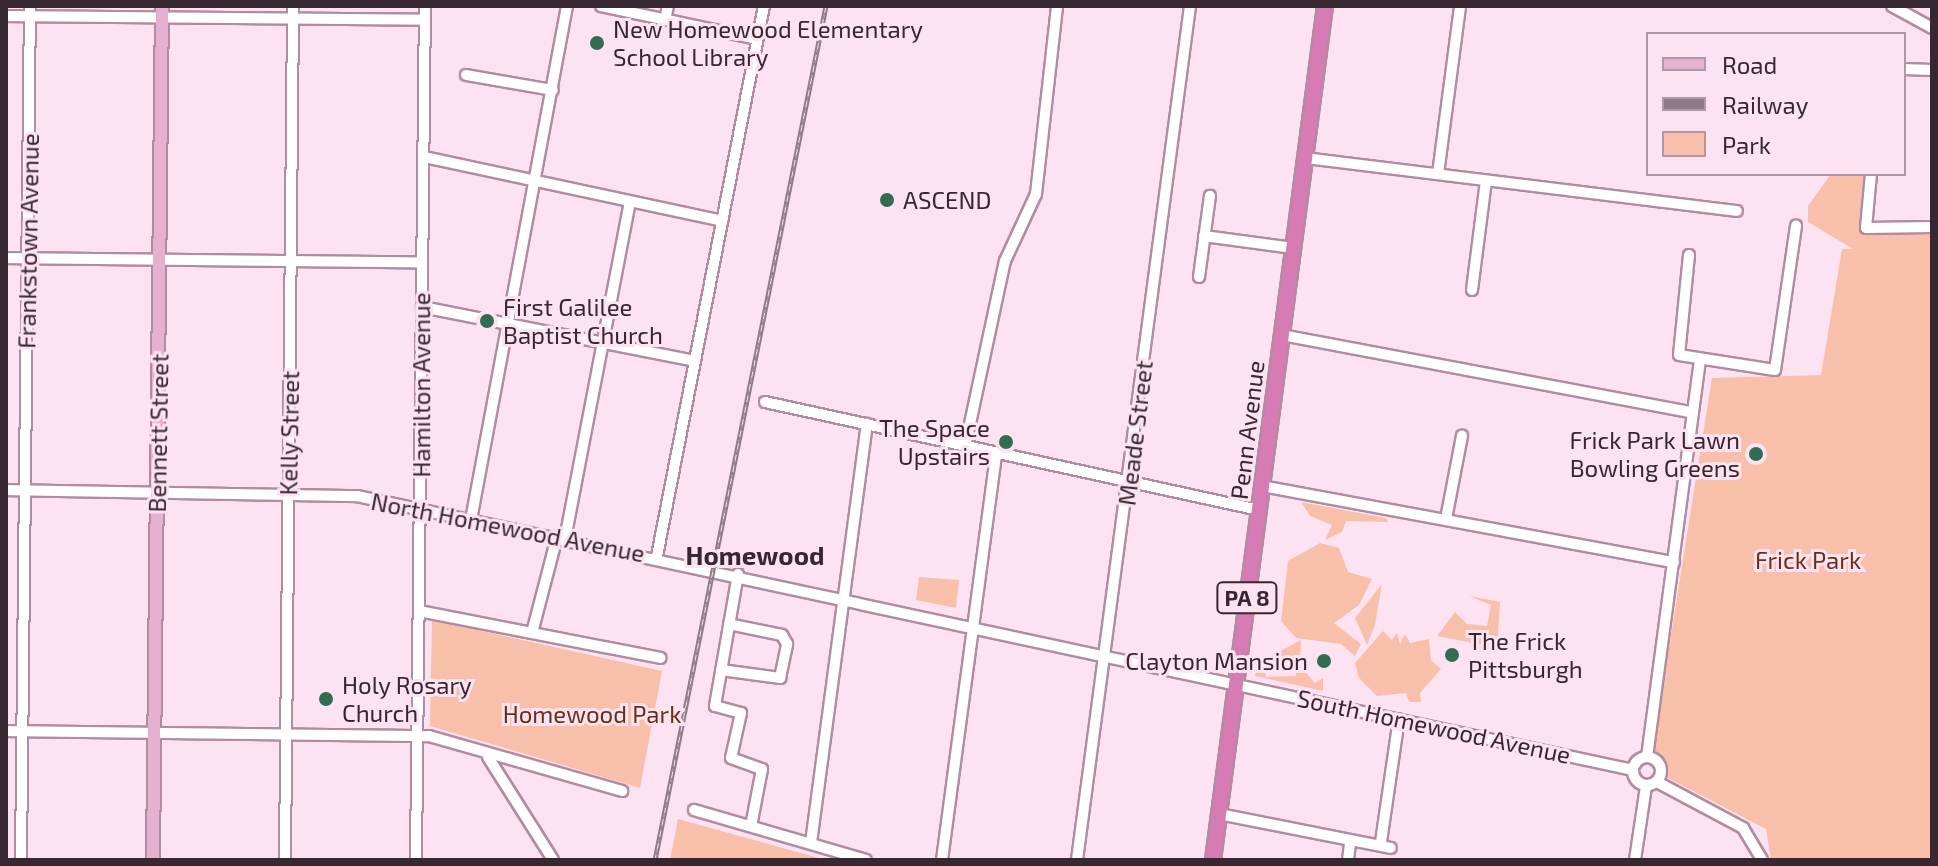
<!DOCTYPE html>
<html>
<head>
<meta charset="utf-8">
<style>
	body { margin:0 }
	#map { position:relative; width:1938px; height:866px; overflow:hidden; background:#fde3f1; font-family:"Exo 2",sans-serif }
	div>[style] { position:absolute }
	.green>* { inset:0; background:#f8c0aa }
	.roads { filter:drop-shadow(2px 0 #b28ba1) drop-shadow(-2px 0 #b28ba1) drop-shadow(0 2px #b28ba1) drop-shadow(0 -2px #b28ba1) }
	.minor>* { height:10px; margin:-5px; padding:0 5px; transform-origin:5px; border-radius:5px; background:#fff }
	.minor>.ring { margin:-5px; padding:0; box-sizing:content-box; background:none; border:10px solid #fff; border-radius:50% }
	.major>* { height:12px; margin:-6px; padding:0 6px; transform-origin:6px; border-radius:6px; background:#e6b0d1 }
	.highway>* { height:14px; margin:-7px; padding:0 7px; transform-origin:7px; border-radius:7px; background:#d67bb3 }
	.rail>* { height:5px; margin-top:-2.5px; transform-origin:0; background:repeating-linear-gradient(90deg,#fde3f1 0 6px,#8f7b86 0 12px); box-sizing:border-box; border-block:2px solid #8f7b86 }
	.dots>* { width:22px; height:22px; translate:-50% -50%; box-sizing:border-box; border:4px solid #fde3f1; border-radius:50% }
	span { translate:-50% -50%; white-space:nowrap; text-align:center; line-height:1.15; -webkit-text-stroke:6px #fde3f1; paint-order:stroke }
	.shield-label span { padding:2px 6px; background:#fde3f1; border:2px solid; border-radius:6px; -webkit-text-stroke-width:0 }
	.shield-label { font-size:22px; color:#372730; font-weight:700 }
	.poi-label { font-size:24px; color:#372730 }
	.left { translate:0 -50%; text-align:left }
	.right { translate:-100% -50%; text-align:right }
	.street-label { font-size:24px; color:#372730 }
	.park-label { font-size:24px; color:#6b2f14 }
	.neighbourhood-label { font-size:26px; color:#372730; font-weight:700 }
	.frame { position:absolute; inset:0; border:8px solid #372730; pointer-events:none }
	.legend { position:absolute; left:1646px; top:32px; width:260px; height:144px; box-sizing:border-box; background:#fde3f1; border:2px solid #ae98a4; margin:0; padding:10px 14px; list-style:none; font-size:24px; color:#372730 }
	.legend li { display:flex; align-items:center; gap:16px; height:40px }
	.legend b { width:40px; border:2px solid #ae98a4 }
</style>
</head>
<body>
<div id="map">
	<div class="green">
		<i style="clip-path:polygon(1831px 174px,1868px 174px,1862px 232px,1932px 232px,1932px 860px,1771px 860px,1766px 829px,1668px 778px,1653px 748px,1712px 378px,1821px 375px,1842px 249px,1853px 249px,1808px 222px,1808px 206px)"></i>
		<i style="clip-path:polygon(1301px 502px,1386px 518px,1388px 522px,1346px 521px,1342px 532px,1325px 540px,1332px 525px,1310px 516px)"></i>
		<i style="clip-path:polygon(1320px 543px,1339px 548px,1348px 572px,1372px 579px,1359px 605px,1334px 623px,1361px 644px,1355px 656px,1341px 644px,1296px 638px,1281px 621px,1288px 561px)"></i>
		<i style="clip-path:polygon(919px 577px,959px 580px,956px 608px,916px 600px)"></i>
		<i style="clip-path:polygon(1382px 584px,1375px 625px,1367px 645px,1355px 618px)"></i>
		<i style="clip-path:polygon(1469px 596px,1500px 602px,1498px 637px,1489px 646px,1437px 636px,1455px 612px,1467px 624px,1487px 626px,1491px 605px)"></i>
		<i style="clip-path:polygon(432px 620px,662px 671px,640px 788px,430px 726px)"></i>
		<i style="clip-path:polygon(1383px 631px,1392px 640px,1397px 633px,1400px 644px,1405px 634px,1410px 643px,1429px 639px,1431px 660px,1441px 669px,1420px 693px,1421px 702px,1409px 702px,1406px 693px,1377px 696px,1359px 678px,1355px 663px)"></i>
		<i style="clip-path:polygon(1301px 640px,1300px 666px,1315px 683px,1323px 678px,1323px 691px,1255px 676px,1258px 663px,1262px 656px,1266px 677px,1296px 676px,1297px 665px,1275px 654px)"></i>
		<i style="clip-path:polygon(678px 819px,826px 860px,670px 860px)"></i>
	</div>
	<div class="roads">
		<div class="minor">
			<i style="left:601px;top:6px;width:159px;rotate:11.9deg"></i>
			<i style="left:1892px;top:6px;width:46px;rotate:28.8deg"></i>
			<i style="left:6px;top:16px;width:419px;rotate:0.5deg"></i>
			<i style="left:665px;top:20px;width:14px;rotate:-78deg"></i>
			<i style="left:1904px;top:69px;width:28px;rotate:2deg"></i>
			<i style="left:466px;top:75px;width:88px;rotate:9.8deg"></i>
			<i style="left:424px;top:157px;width:305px;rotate:12.1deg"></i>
			<i style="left:1305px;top:158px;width:435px;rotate:7deg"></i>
			<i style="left:1438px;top:174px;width:169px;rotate:-82.5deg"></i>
			<i style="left:1871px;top:174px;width:54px;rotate:95.3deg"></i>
			<i style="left:1866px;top:228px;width:66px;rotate:-0.9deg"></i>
			<i style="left:1204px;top:236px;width:90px;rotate:7.7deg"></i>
			<i style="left:1689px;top:255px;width:100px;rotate:95.7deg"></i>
			<i style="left:1679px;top:355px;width:97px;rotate:8.9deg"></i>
			<i style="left:1775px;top:370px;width:146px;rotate:-81.7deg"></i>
			<i style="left:6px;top:258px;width:416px;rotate:0.6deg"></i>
			<i style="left:1199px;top:277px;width:82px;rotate:-82.3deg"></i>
			<i style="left:1472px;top:290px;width:110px;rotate:-82.7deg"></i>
			<i style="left:422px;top:307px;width:278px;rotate:11.2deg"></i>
			<i style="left:1282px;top:335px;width:418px;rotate:10.7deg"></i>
			<i style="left:765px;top:402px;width:506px;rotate:12.33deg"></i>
			<i style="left:965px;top:447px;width:190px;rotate:-77.9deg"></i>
			<i style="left:1005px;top:261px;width:74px;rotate:-65.2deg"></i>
			<i style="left:1036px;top:194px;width:189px;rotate:-83.6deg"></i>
			<i style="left:1262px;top:486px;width:419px;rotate:10.5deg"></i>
			<i style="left:6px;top:490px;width:351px;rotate:1deg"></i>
			<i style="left:357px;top:496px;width:1305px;rotate:12.12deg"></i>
			<i style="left:1446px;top:519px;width:85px;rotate:-79.1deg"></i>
			<i style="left:471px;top:520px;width:523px;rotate:-79.42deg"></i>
			<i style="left:565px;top:539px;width:343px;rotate:-79.1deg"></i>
			<i style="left:657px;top:556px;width:560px;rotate:-78.99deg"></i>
			<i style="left:738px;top:574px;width:134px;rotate:99.9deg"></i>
			<i style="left:715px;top:706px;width:27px;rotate:15deg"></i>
			<i style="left:741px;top:713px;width:46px;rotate:102.5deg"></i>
			<i style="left:731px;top:758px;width:33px;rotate:20deg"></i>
			<i style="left:762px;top:769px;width:58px;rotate:100.9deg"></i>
			<i style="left:419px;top:611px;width:246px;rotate:11deg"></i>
			<i style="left:532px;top:633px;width:99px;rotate:-75.4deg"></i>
			<i style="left:721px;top:670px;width:60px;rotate:7.7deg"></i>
			<i style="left:780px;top:678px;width:35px;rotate:-78deg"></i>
			<i style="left:787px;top:644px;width:10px;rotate:-119deg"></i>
			<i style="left:782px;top:635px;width:54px;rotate:-168.3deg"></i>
			<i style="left:6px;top:731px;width:423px;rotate:0.7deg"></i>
			<i style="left:429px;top:736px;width:201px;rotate:15.9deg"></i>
			<i class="ring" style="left:1633px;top:757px;width:18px;height:18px"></i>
			<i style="left:488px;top:757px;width:122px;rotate:57.7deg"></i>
			<i style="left:1647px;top:757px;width:400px;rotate:-82.4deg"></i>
			<i style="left:1657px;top:782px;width:98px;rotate:28.1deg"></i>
			<i style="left:1743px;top:828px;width:37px;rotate:59deg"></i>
			<i style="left:694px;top:810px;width:179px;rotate:16.2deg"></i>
			<i style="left:1219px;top:814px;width:175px;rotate:11.2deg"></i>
			<i style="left:1381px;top:842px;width:124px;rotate:-81.7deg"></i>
			<i style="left:811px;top:843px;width:423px;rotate:-82.4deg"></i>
			<i style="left:21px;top:860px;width:854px;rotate:-89.4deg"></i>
			<i style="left:285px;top:860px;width:854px;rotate:-89.46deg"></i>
			<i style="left:416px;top:860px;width:854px;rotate:-89.4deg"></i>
			<i style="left:942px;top:860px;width:411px;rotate:-82.4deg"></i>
			<i style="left:1077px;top:860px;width:861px;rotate:-82.46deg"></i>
			<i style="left:1348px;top:860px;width:17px;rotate:-83deg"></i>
			<i style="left:1635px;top:860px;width:75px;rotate:-81.5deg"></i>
		</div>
		<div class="major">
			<i style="left:153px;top:860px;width:854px;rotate:-89.4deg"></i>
		</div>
		<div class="highway">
			<i style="left:1213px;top:860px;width:861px;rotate:-82.53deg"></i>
		</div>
	</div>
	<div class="rail">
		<i style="left:655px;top:860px;width:871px;rotate:-78.68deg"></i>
	</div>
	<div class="dots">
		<i style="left:597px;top:43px;background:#346c53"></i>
		<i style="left:887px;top:200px;background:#346c53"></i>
		<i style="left:487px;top:321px;background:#346c53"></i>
		<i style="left:1006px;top:442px;background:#346c53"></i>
		<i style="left:1756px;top:454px;background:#346c53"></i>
		<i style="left:1452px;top:655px;background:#346c53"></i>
		<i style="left:1324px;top:661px;background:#346c53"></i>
		<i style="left:326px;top:699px;background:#346c53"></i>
	</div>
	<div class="shield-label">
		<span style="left:1247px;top:598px">PA 8</span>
	</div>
	<div class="poi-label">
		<span class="left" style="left:613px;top:43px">New Homewood Elementary<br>School Library</span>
		<span class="left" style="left:903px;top:200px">ASCEND</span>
		<span class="left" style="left:503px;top:321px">First Galilee<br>Baptist Church</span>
		<span class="right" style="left:990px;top:442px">The Space<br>Upstairs</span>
		<span class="right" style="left:1740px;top:454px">Frick Park Lawn<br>Bowling Greens</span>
		<span class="left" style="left:1468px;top:655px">The Frick<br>Pittsburgh</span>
		<span class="right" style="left:1308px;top:661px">Clayton Mansion</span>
		<span class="left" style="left:342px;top:699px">Holy Rosary<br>Church</span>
	</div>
	<div class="street-label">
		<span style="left:28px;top:241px;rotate:-89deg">Frankstown Avenue</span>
		<span style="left:421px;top:385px;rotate:-90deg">Hamilton Avenue</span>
		<span style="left:1247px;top:430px;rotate:-83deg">Penn Avenue</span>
		<span style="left:158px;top:433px;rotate:-89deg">Bennett Street</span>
		<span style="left:289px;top:433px;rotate:-89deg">Kelly Street</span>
		<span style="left:1135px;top:433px;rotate:-83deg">Meade Street</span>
		<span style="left:508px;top:527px;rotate:11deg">North Homewood Avenue</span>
		<span style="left:1434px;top:726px;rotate:12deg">South Homewood Avenue</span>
	</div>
	<div class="park-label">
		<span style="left:1808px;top:560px">Frick Park</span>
		<span style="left:592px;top:714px">Homewood Park</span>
	</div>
	<div class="neighbourhood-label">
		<span style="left:755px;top:555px">Homewood</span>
	</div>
	<div class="frame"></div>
	<ul class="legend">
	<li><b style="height:10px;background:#e6b0d1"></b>Road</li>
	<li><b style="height:10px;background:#8f7b86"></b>Railway</li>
	<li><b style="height:22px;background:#f8c0aa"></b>Park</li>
	</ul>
</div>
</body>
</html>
